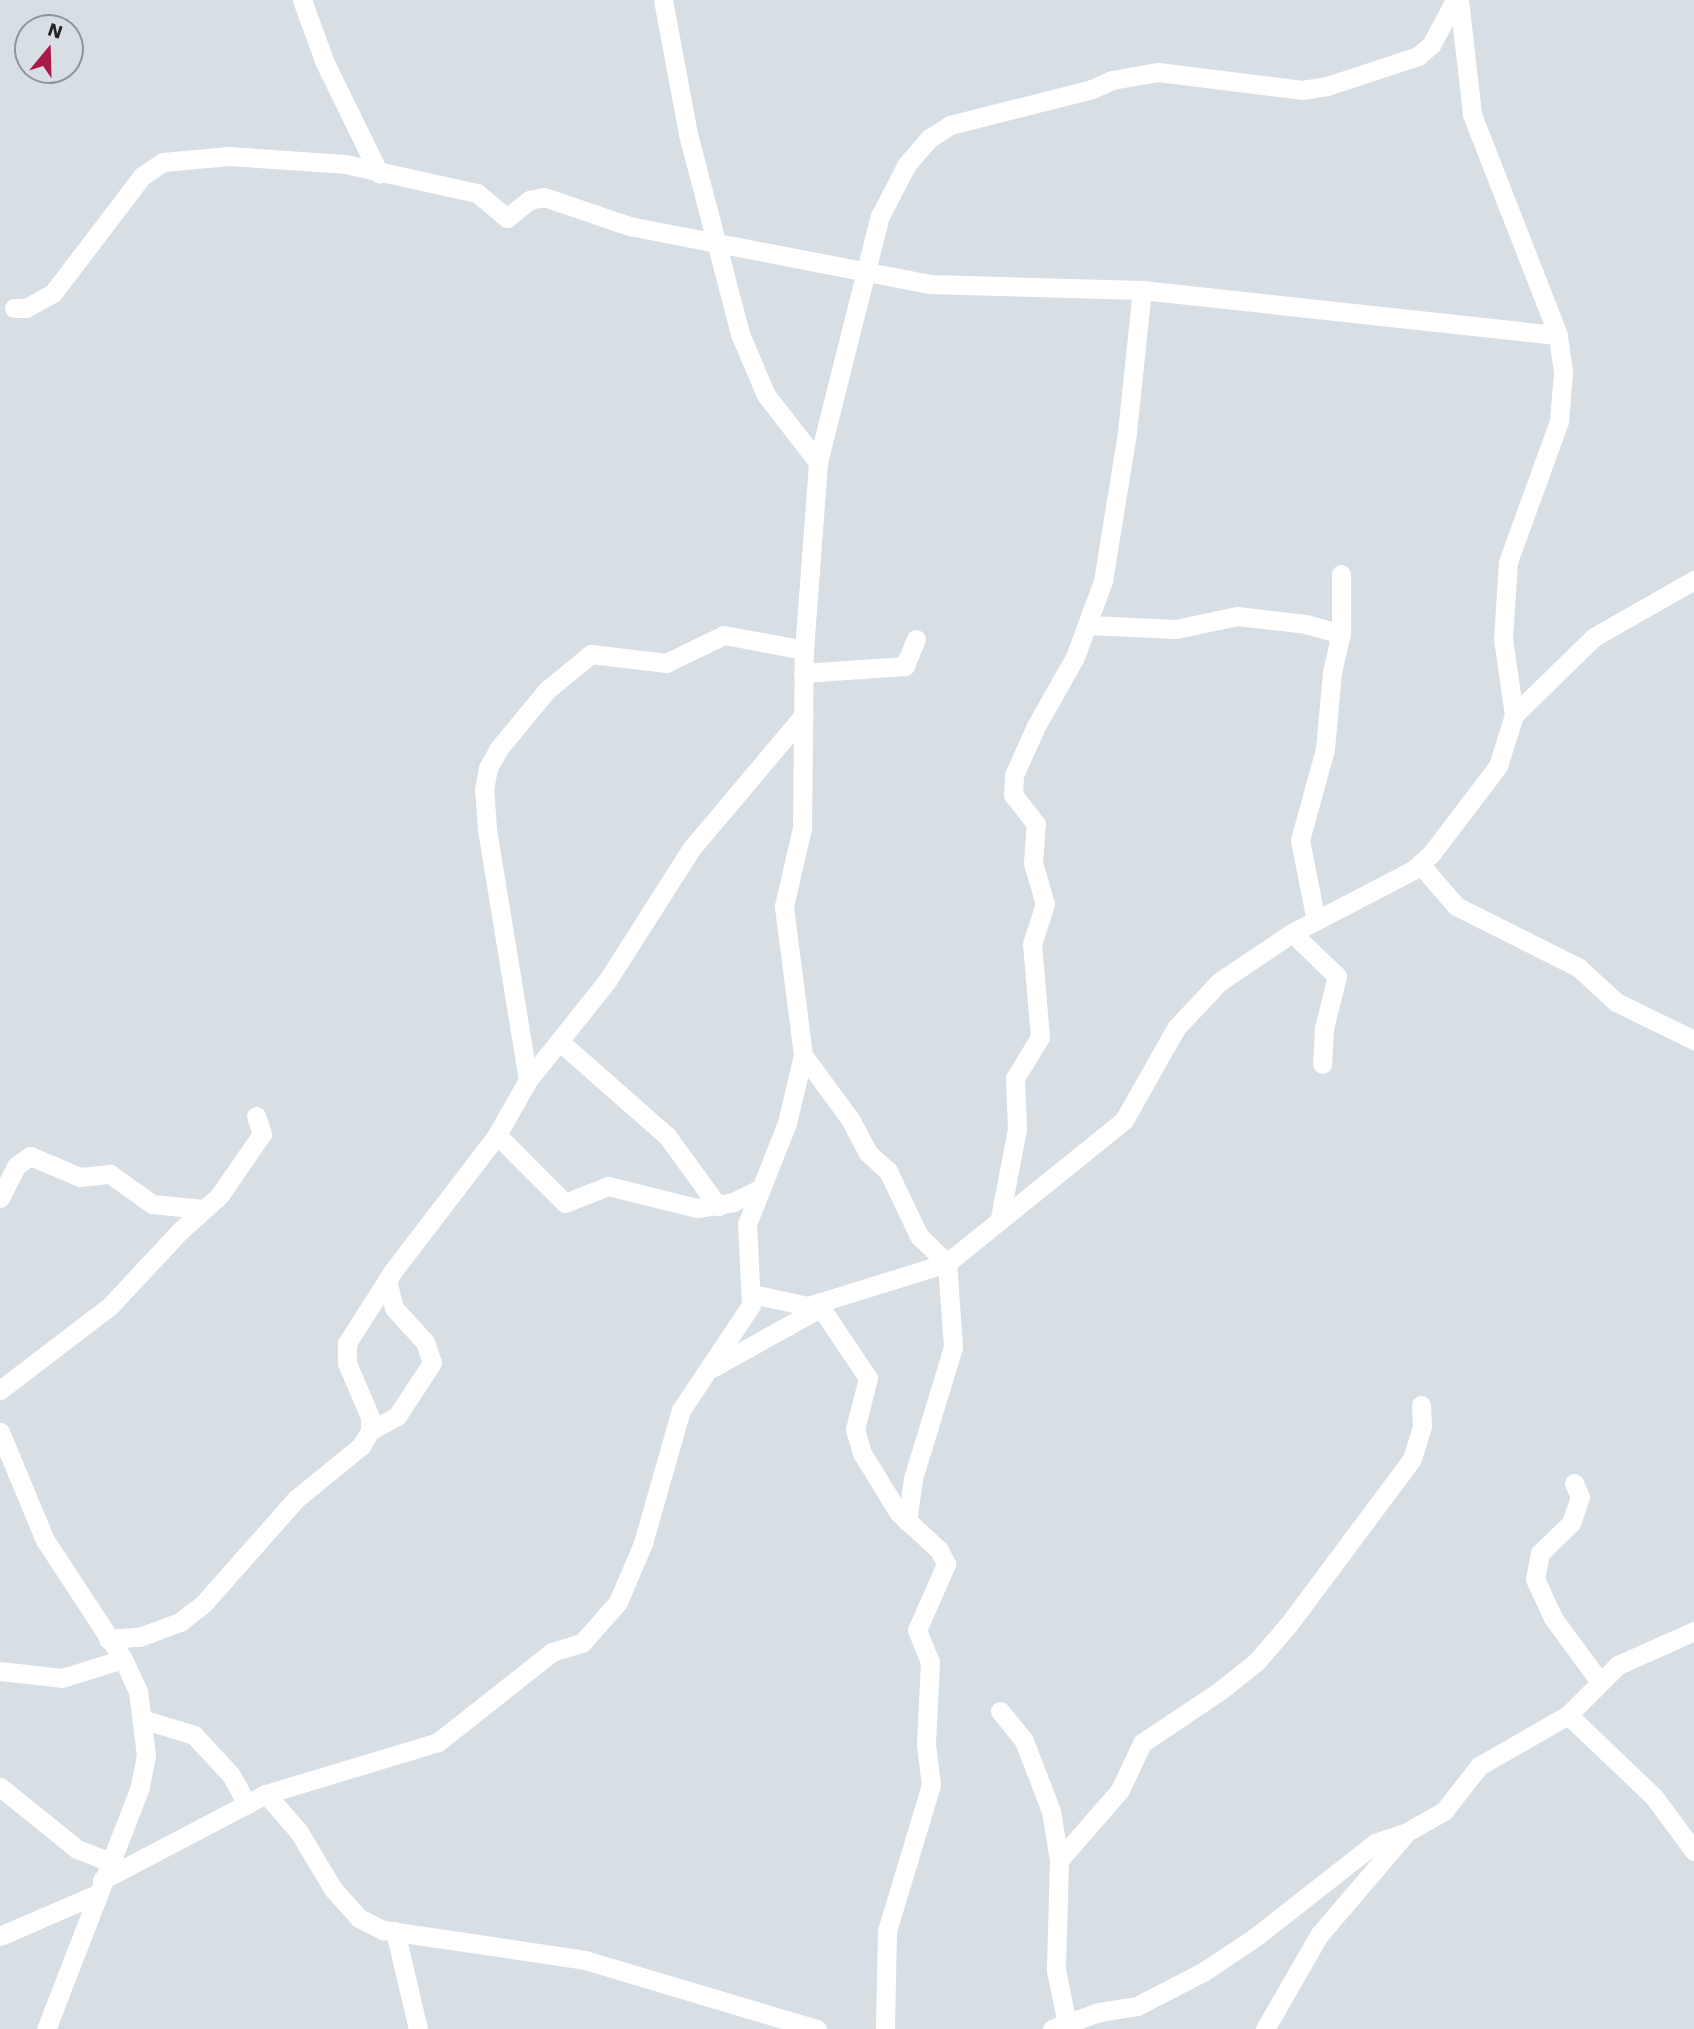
<!DOCTYPE html>
<html>
<head>
<meta charset="utf-8">
<style>
	body { margin:0 }
	#map { position:relative; width:1694px; height:2029px; overflow:hidden; background:#d7dfe5; font-family:"Work Sans",sans-serif }
	div>[style] { position:absolute }
	.minor>* { height:19px; margin:-9.5px; padding:0 9.5px; transform-origin:9.5px; border-radius:9.5px; background:#fff }
	span { translate:-50% -50%; white-space:nowrap; text-align:center; line-height:1.15; -webkit-text-stroke:5px #d7dfe5; paint-order:stroke }
	.north { position:absolute; left:14px; top:14px; width:70px; height:70px; box-sizing:border-box; background:#d7dfe5; border:2px solid #8e9499; border-radius:50%; rotate:19deg; font-size:19px; font-weight:700; line-height:28px; text-align:center; color:#212426 }
	.north::after { content:''; display:block; margin:auto; width:24px; height:32px; background:#ab184a; clip-path:polygon(50% 0,100% 100%,50% 72%,0 100%) }
</style>
</head>
<body>
<div id="map">
	<div class="minor">
		<i style="left:302px;top:0;width:67px;rotate:69.9deg"></i>
		<i style="left:325px;top:63px;width:123px;rotate:63.9deg"></i>
		<i style="left:663px;top:0;width:136px;rotate:79.4deg"></i>
		<i style="left:688px;top:134px;width:207px;rotate:75.4deg"></i>
		<i style="left:740px;top:334px;width:66px;rotate:66.9deg"></i>
		<i style="left:766px;top:395px;width:85px;rotate:52.2deg"></i>
		<i style="left:14px;top:308px;width:12px"></i>
		<i style="left:26px;top:308px;width:31px;rotate:-29deg"></i>
		<i style="left:53px;top:293px;width:147px;rotate:-52.7deg"></i>
		<i style="left:142px;top:176px;width:25px;rotate:-34deg"></i>
		<i style="left:163px;top:162px;width:66px;rotate:-5.2deg"></i>
		<i style="left:229px;top:156px;width:116px;rotate:3.9deg"></i>
		<i style="left:345px;top:164px;width:135px;rotate:12.4deg"></i>
		<i style="left:477px;top:193px;width:39px;rotate:40deg"></i>
		<i style="left:507px;top:218px;width:28px;rotate:-39deg"></i>
		<i style="left:529px;top:200px;width:15px;rotate:-11deg"></i>
		<i style="left:544px;top:197px;width:90px;rotate:18.8deg"></i>
		<i style="left:629px;top:226px;width:307px;rotate:10.9deg"></i>
		<i style="left:930px;top:284px;width:212px;rotate:1.6deg"></i>
		<i style="left:1142px;top:290px;width:418px;rotate:6.2deg"></i>
		<i style="left:1089px;top:625px;width:87px;rotate:2.6deg"></i>
		<i style="left:1176px;top:629px;width:62px;rotate:-12deg"></i>
		<i style="left:1237px;top:616px;width:69px;rotate:6.6deg"></i>
		<i style="left:1306px;top:624px;width:36px;rotate:16deg"></i>
		<i style="left:803px;top:673px;width:102px;rotate:-3.9deg"></i>
		<i style="left:905px;top:666px;width:29px;rotate:-68deg"></i>
		<i style="left:1514px;top:715px;width:112px;rotate:-44.3deg"></i>
		<i style="left:1594px;top:637px;width:115px;rotate:-29.7deg"></i>
		<i style="left:1420px;top:864px;width:55px;rotate:49.4deg"></i>
		<i style="left:1456px;top:906px;width:136px;rotate:26.6deg"></i>
		<i style="left:1578px;top:967px;width:52px;rotate:42.6deg"></i>
		<i style="left:1616px;top:1002px;width:87px;rotate:26deg"></i>
		<i style="left:1316px;top:921px;width:83px;rotate:-101.2deg"></i>
		<i style="left:1300px;top:840px;width:94px;rotate:-74.6deg"></i>
		<i style="left:1325px;top:749px;width:77px;rotate:-84.8deg"></i>
		<i style="left:1332px;top:672px;width:39px;rotate:-77deg"></i>
		<i style="left:1341px;top:634px;width:60px;rotate:-90deg"></i>
		<i style="left:1292px;top:933px;width:62px;rotate:43.7deg"></i>
		<i style="left:1337px;top:976px;width:54px;rotate:104deg"></i>
		<i style="left:1324px;top:1028px;width:36px;rotate:93deg"></i>
		<i style="left:559px;top:1041px;width:144px;rotate:41.3deg"></i>
		<i style="left:667px;top:1136px;width:87px;rotate:53.9deg"></i>
		<i style="left:803px;top:1055px;width:79px;rotate:53.7deg"></i>
		<i style="left:850px;top:1119px;width:38px;rotate:62deg"></i>
		<i style="left:868px;top:1153px;width:27px;rotate:42deg"></i>
		<i style="left:888px;top:1171px;width:72px;rotate:64.5deg"></i>
		<i style="left:919px;top:1236px;width:39px;rotate:44deg"></i>
		<i style="left:947px;top:1263px;width:84px;rotate:85.9deg"></i>
		<i style="left:953px;top:1347px;width:138px;rotate:106.9deg"></i>
		<i style="left:913px;top:1479px;width:43px;rotate:97.9deg"></i>
		<i style="left:528px;top:1080px;width:254px;rotate:-99.3deg"></i>
		<i style="left:487px;top:829px;width:39px;rotate:-94deg"></i>
		<i style="left:484px;top:790px;width:22px;rotate:-80deg"></i>
		<i style="left:488px;top:768px;width:23px;rotate:-61deg"></i>
		<i style="left:499px;top:748px;width:75px;rotate:-50.4deg"></i>
		<i style="left:547px;top:690px;width:57px;rotate:-39.3deg"></i>
		<i style="left:591px;top:654px;width:76px;rotate:6.8deg"></i>
		<i style="left:666px;top:663px;width:64px;rotate:-25.8deg"></i>
		<i style="left:724px;top:635px;width:81px;rotate:10.6deg"></i>
		<i style="left:497px;top:1135px;width:96px;rotate:45deg"></i>
		<i style="left:565px;top:1203px;width:46px;rotate:-21.6deg"></i>
		<i style="left:608px;top:1186px;width:92px;rotate:13.9deg"></i>
		<i style="left:697px;top:1208px;width:36px;rotate:-9deg"></i>
		<i style="left:733px;top:1202px;width:28px;rotate:-26deg"></i>
		<i style="left:0;top:1198px;width:36px;rotate:-63deg"></i>
		<i style="left:16px;top:1166px;width:17px;rotate:-36deg"></i>
		<i style="left:30px;top:1156px;width:54px;rotate:22.8deg"></i>
		<i style="left:80px;top:1177px;width:30px;rotate:-6deg"></i>
		<i style="left:110px;top:1174px;width:52px;rotate:35.5deg"></i>
		<i style="left:152px;top:1204px;width:52px;rotate:5.5deg"></i>
		<i style="left:1000px;top:1218px;width:91px;rotate:-79.2deg"></i>
		<i style="left:1017px;top:1129px;width:51px;rotate:-92.2deg"></i>
		<i style="left:1015px;top:1078px;width:48px;rotate:-58.6deg"></i>
		<i style="left:1040px;top:1037px;width:93px;rotate:-94.9deg"></i>
		<i style="left:1032px;top:944px;width:42px;rotate:-72deg"></i>
		<i style="left:1045px;top:904px;width:43px;rotate:-106.3deg"></i>
		<i style="left:1033px;top:863px;width:39px;rotate:-86deg"></i>
		<i style="left:1036px;top:824px;width:37px;rotate:-128deg"></i>
		<i style="left:1013px;top:795px;width:20px;rotate:-87deg"></i>
		<i style="left:1014px;top:775px;width:54px;rotate:-65.8deg"></i>
		<i style="left:1036px;top:726px;width:79px;rotate:-60.5deg"></i>
		<i style="left:1075px;top:657px;width:81px;rotate:-69.8deg"></i>
		<i style="left:1103px;top:581px;width:151px;rotate:-80.8deg"></i>
		<i style="left:1127px;top:432px;width:143px;rotate:-84deg"></i>
		<i style="left:752px;top:1294px;width:57px;rotate:12.1deg"></i>
		<i style="left:808px;top:1306px;width:145px;rotate:-17.2deg"></i>
		<i style="left:947px;top:1263px;width:228px;rotate:-38.9deg"></i>
		<i style="left:1124px;top:1120px;width:106px;rotate:-60.5deg"></i>
		<i style="left:1176px;top:1028px;width:63px;rotate:-46.9deg"></i>
		<i style="left:1219px;top:982px;width:88px;rotate:-33.9deg"></i>
		<i style="left:1292px;top:933px;width:136px;rotate:-27.5deg"></i>
		<i style="left:1413px;top:870px;width:24px;rotate:-42deg"></i>
		<i style="left:1431px;top:854px;width:111px;rotate:-52.7deg"></i>
		<i style="left:1498px;top:766px;width:53px;rotate:-72.6deg"></i>
		<i style="left:1514px;top:715px;width:77px;rotate:-98.2deg"></i>
		<i style="left:1503px;top:639px;width:77px;rotate:-86.3deg"></i>
		<i style="left:1508px;top:562px;width:150px;rotate:-70.1deg"></i>
		<i style="left:1559px;top:421px;width:49px;rotate:-85.3deg"></i>
		<i style="left:1563px;top:372px;width:37px;rotate:-98deg"></i>
		<i style="left:1558px;top:335px;width:237px;rotate:-111.3deg"></i>
		<i style="left:1472px;top:114px;width:115px;rotate:-96.5deg"></i>
		<i style="left:825px;top:1303px;width:6px;rotate:129deg"></i>
		<i style="left:821px;top:1308px;width:84px;rotate:56.1deg"></i>
		<i style="left:868px;top:1378px;width:53px;rotate:104.3deg"></i>
		<i style="left:855px;top:1429px;width:25px;rotate:74deg"></i>
		<i style="left:862px;top:1453px;width:69px;rotate:58.6deg"></i>
		<i style="left:898px;top:1512px;width:56px;rotate:42.8deg"></i>
		<i style="left:939px;top:1550px;width:16px;rotate:63deg"></i>
		<i style="left:946px;top:1564px;width:72px;rotate:113.7deg"></i>
		<i style="left:917px;top:1630px;width:35px;rotate:68deg"></i>
		<i style="left:930px;top:1662px;width:82px;rotate:92.8deg"></i>
		<i style="left:926px;top:1744px;width:41px;rotate:83deg"></i>
		<i style="left:931px;top:1785px;width:152px;rotate:106.8deg"></i>
		<i style="left:887px;top:1931px;width:98px;rotate:91.2deg"></i>
		<i style="left:712px;top:1368px;width:124px;rotate:-29.1deg"></i>
		<i style="left:0;top:1390px;width:138px;rotate:-37.4deg"></i>
		<i style="left:110px;top:1306px;width:103px;rotate:-47deg"></i>
		<i style="left:180px;top:1231px;width:52px;rotate:-41.9deg"></i>
		<i style="left:219px;top:1196px;width:75px;rotate:-55.3deg"></i>
		<i style="left:262px;top:1134px;width:19px;rotate:-108deg"></i>
		<i style="left:370px;top:1431px;width:31px;rotate:-29deg"></i>
		<i style="left:397px;top:1416px;width:64px;rotate:-56.6deg"></i>
		<i style="left:432px;top:1363px;width:22px;rotate:-108deg"></i>
		<i style="left:425px;top:1342px;width:46px;rotate:-132.4deg"></i>
		<i style="left:394px;top:1308px;width:29px;rotate:-104deg"></i>
		<i style="left:0;top:1432px;width:117px;rotate:67.4deg"></i>
		<i style="left:45px;top:1540px;width:142px;rotate:56.8deg"></i>
		<i style="left:123px;top:1659px;width:35px;rotate:65deg"></i>
		<i style="left:138px;top:1691px;width:64px;rotate:82.9deg"></i>
		<i style="left:146px;top:1755px;width:33px;rotate:101deg"></i>
		<i style="left:140px;top:1787px;width:260px;rotate:111.2deg"></i>
		<i style="left:1574px;top:1483px;width:15px;rotate:67deg"></i>
		<i style="left:1580px;top:1497px;width:28px;rotate:109deg"></i>
		<i style="left:1571px;top:1523px;width:43px;rotate:135.9deg"></i>
		<i style="left:1540px;top:1553px;width:26px;rotate:101deg"></i>
		<i style="left:1535px;top:1579px;width:43px;rotate:65.2deg"></i>
		<i style="left:1553px;top:1618px;width:79px;rotate:53.7deg"></i>
		<i style="left:108px;top:1639px;width:31px;rotate:-4deg"></i>
		<i style="left:139px;top:1637px;width:44px;rotate:-20.1deg"></i>
		<i style="left:180px;top:1622px;width:31px;rotate:-38deg"></i>
		<i style="left:204px;top:1603px;width:139px;rotate:-48.5deg"></i>
		<i style="left:296px;top:1499px;width:84px;rotate:-39.2deg"></i>
		<i style="left:361px;top:1446px;width:17px;rotate:-59deg"></i>
		<i style="left:370px;top:1431px;width:14px;rotate:-90deg"></i>
		<i style="left:370px;top:1417px;width:59px;rotate:-113.1deg"></i>
		<i style="left:347px;top:1363px;width:20px;rotate:-90deg"></i>
		<i style="left:347px;top:1343px;width:85px;rotate:-57.4deg"></i>
		<i style="left:393px;top:1271px;width:171px;rotate:-52.6deg"></i>
		<i style="left:497px;top:1135px;width:63px;rotate:-60.6deg"></i>
		<i style="left:528px;top:1080px;width:127px;rotate:-51.4deg"></i>
		<i style="left:607px;top:981px;width:156px;rotate:-57.5deg"></i>
		<i style="left:691px;top:849px;width:175px;rotate:-49.9deg"></i>
		<i style="left:0;top:1671px;width:62px;rotate:6.4deg"></i>
		<i style="left:62px;top:1678px;width:64px;rotate:-17.3deg"></i>
		<i style="left:1000px;top:1711px;width:38px;rotate:51deg"></i>
		<i style="left:1024px;top:1741px;width:75px;rotate:68.9deg"></i>
		<i style="left:1051px;top:1811px;width:50px;rotate:80.7deg"></i>
		<i style="left:1059px;top:1860px;width:110px;rotate:91.6deg"></i>
		<i style="left:1056px;top:1970px;width:60px;rotate:78.5deg"></i>
		<i style="left:1568px;top:1715px;width:119px;rotate:43.6deg"></i>
		<i style="left:1654px;top:1797px;width:67px;rotate:53.5deg"></i>
		<i style="left:142px;top:1719px;width:54px;rotate:17.1deg"></i>
		<i style="left:194px;top:1735px;width:54px;rotate:47.2deg"></i>
		<i style="left:231px;top:1775px;width:33px;rotate:61deg"></i>
		<i style="left:0;top:1787px;width:99px;rotate:38.8deg"></i>
		<i style="left:77px;top:1849px;width:33px;rotate:21deg"></i>
		<i style="left:266px;top:1794px;width:50px;rotate:49deg"></i>
		<i style="left:299px;top:1832px;width:66px;rotate:59.2deg"></i>
		<i style="left:333px;top:1889px;width:39px;rotate:48deg"></i>
		<i style="left:359px;top:1918px;width:27px;rotate:27deg"></i>
		<i style="left:383px;top:1930px;width:204px;rotate:8.4deg"></i>
		<i style="left:585px;top:1960px;width:242px;rotate:16.6deg"></i>
		<i style="left:1059px;top:1860px;width:93px;rotate:-48.9deg"></i>
		<i style="left:1120px;top:1790px;width:52px;rotate:-64.9deg"></i>
		<i style="left:1142px;top:1743px;width:95px;rotate:-33.9deg"></i>
		<i style="left:1221px;top:1690px;width:45px;rotate:-38.7deg"></i>
		<i style="left:1256px;top:1662px;width:50px;rotate:-49deg"></i>
		<i style="left:1289px;top:1624px;width:206px;rotate:-53.3deg"></i>
		<i style="left:1412px;top:1459px;width:34px;rotate:-73deg"></i>
		<i style="left:1422px;top:1426px;width:21px;rotate:-93deg"></i>
		<i style="left:102px;top:1880px;width:185px;rotate:-27.7deg"></i>
		<i style="left:266px;top:1794px;width:180px;rotate:-16.8deg"></i>
		<i style="left:438px;top:1742px;width:145px;rotate:-38.3deg"></i>
		<i style="left:552px;top:1652px;width:31px;rotate:-17deg"></i>
		<i style="left:582px;top:1643px;width:55px;rotate:-48.7deg"></i>
		<i style="left:618px;top:1602px;width:64px;rotate:-67deg"></i>
		<i style="left:643px;top:1543px;width:138px;rotate:-74.1deg"></i>
		<i style="left:681px;top:1410px;width:126px;rotate:-56.3deg"></i>
		<i style="left:751px;top:1305px;width:81px;rotate:-92.8deg"></i>
		<i style="left:747px;top:1224px;width:109px;rotate:-68.4deg"></i>
		<i style="left:787px;top:1123px;width:70px;rotate:-76.8deg"></i>
		<i style="left:803px;top:1055px;width:150px;rotate:-97.3deg"></i>
		<i style="left:784px;top:906px;width:80px;rotate:-77deg"></i>
		<i style="left:802px;top:828px;width:178px;rotate:-89.4deg"></i>
		<i style="left:804px;top:650px;width:189px;rotate:-85.7deg"></i>
		<i style="left:818px;top:462px;width:254px;rotate:-75.9deg"></i>
		<i style="left:880px;top:216px;width:59px;rotate:-62.6deg"></i>
		<i style="left:907px;top:164px;width:35px;rotate:-49deg"></i>
		<i style="left:930px;top:138px;width:24px;rotate:-33deg"></i>
		<i style="left:950px;top:125px;width:146px;rotate:-14.2deg"></i>
		<i style="left:1092px;top:89px;width:22px;rotate:-24deg"></i>
		<i style="left:1112px;top:80px;width:47px;rotate:-9.9deg"></i>
		<i style="left:1158px;top:72px;width:145px;rotate:7.1deg"></i>
		<i style="left:1302px;top:90px;width:25px;rotate:-9deg"></i>
		<i style="left:1327px;top:86px;width:96px;rotate:-18.2deg"></i>
		<i style="left:1418px;top:56px;width:17px;rotate:-40deg"></i>
		<i style="left:1431px;top:45px;width:51px;rotate:-61.9deg"></i>
		<i style="left:395px;top:1931px;width:101px;rotate:76.8deg"></i>
		<i style="left:0;top:1936px;width:106px;rotate:-23.4deg"></i>
		<i style="left:1052px;top:2029px;width:50px;rotate:-19.9deg"></i>
		<i style="left:1099px;top:2012px;width:38px;rotate:-9deg"></i>
		<i style="left:1137px;top:2006px;width:74px;rotate:-27.3deg"></i>
		<i style="left:1203px;top:1972px;width:61px;rotate:-33.7deg"></i>
		<i style="left:1254px;top:1938px;width:154px;rotate:-38.1deg"></i>
		<i style="left:1375px;top:1843px;width:34px;rotate:-19deg"></i>
		<i style="left:1407px;top:1832px;width:43px;rotate:-29.6deg"></i>
		<i style="left:1444px;top:1811px;width:57px;rotate:-52.1deg"></i>
		<i style="left:1479px;top:1766px;width:103px;rotate:-29.8deg"></i>
		<i style="left:1568px;top:1715px;width:71px;rotate:-45deg"></i>
		<i style="left:1618px;top:1665px;width:83px;rotate:-24.1deg"></i>
		<i style="left:1265px;top:2029px;width:108px;rotate:-60.1deg"></i>
		<i style="left:1319px;top:1935px;width:135px;rotate:-49.5deg"></i>
	</div>
	<div class="north">N</div>
</div>
</body>
</html>
